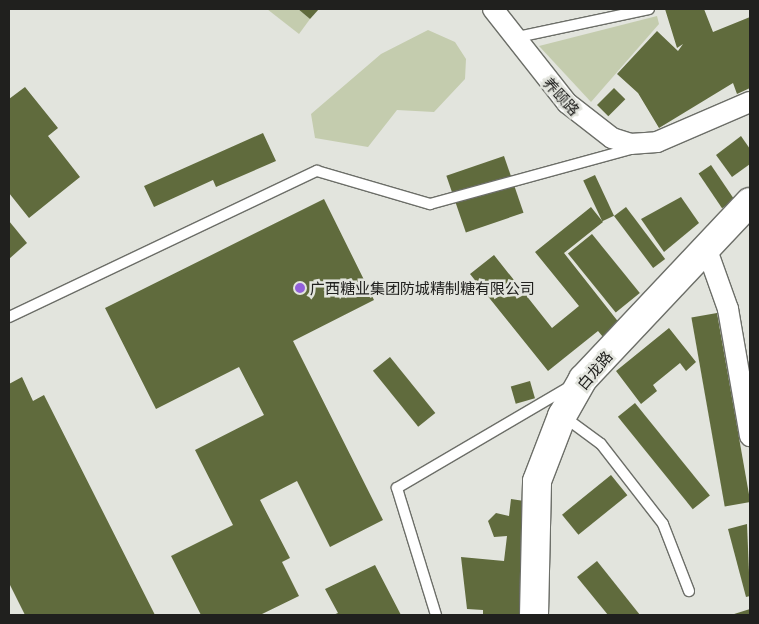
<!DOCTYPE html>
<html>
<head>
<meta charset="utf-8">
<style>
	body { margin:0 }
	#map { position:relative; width:759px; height:624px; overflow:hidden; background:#e2e4dd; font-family:Georgia,"Noto Sans SC",serif }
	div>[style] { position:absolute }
	.green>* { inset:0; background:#c4ccae }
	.building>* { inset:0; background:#606b3d; transform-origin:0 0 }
	.roads { filter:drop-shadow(1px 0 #6c6e68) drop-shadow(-1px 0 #6c6e68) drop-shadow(0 1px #6c6e68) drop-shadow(0 -1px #6c6e68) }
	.lane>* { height:10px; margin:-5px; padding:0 5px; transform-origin:5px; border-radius:5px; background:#fff }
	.street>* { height:20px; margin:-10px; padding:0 10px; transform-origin:10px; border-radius:10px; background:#fff }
	.secondary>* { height:28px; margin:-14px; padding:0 14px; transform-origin:14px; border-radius:14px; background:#fff }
	.dots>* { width:14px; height:14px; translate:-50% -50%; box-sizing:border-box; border:2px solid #e2e4dd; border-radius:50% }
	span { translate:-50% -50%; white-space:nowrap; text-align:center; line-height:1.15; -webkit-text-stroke:5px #e2e4dd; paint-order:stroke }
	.street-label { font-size:15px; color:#20201e }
	.poi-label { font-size:15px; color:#20201e }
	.left { translate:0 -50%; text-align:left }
	.frame { position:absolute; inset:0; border:10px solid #20201e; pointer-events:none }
</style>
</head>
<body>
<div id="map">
	<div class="green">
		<i style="clip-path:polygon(267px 9px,298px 9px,310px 19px,299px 34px)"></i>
		<i style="clip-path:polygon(657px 16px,659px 24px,591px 102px,539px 46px)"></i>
		<i style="clip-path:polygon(428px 30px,455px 42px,466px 59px,465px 79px,434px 112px,397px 110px,368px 147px,315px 138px,311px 114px,381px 54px)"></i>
	</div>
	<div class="building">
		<i style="clip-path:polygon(298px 9px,319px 9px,310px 19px)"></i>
		<i style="clip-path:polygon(665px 9px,704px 9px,713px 32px,750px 17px,750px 88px,737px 94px,733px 83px,659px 128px,638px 93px,617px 74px,657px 31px,678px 51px,683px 44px,677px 48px)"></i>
		<i style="clip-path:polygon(25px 87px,58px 128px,48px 136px,80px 177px,29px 218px,9px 193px,9px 99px)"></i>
		<i style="left:614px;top:88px;width:16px;height:24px;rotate:45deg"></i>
		<i style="clip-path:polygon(263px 133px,276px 161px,216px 187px,213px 180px,154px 207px,144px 186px)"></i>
		<i style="clip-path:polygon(741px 136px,750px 149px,750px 164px,732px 177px,716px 155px)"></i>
		<i style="left:504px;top:156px;width:60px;height:61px;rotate:71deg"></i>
		<i style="left:711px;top:165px;width:42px;height:15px;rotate:56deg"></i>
		<i style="left:595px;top:175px;width:45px;height:13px;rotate:65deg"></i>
		<i style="clip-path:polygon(681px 197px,699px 223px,664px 252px,641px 219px)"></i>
		<i style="clip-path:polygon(324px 199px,374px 300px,293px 341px,383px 520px,330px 547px,297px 481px,260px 500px,290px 558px,282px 562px,299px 596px,260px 615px,201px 615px,171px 556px,233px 525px,195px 450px,264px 415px,239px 367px,156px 409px,105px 308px)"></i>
		<i style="clip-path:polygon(591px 207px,603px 222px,564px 253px,620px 324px,603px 337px,598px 331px,548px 371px,470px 274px,494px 255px,552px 328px,579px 306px,535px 252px)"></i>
		<i style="left:626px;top:207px;width:65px;height:15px;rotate:53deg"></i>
		<i style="clip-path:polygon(9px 221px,27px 243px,9px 259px)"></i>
		<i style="left:592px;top:234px;width:76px;height:31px;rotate:51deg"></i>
		<i style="left:717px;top:313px;width:192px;height:26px;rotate:80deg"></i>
		<i style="clip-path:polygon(669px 328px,696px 362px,686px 371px,680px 363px,653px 385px,657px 391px,641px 404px,616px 371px)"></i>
		<i style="left:390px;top:357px;width:72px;height:22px;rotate:51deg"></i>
		<i style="clip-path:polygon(22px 377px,33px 401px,44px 395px,155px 615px,25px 615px,9px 583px,9px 384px)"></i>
		<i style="left:530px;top:381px;width:18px;height:20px;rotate:74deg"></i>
		<i style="left:635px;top:403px;width:119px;height:22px;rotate:51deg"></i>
		<i style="left:611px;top:475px;width:26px;height:63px;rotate:51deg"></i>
		<i style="clip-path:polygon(511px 499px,531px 502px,523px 615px,483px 615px,483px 610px,467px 609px,461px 557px,504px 561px,507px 536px,494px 537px,488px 521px,496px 513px,509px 516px)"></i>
		<i style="clip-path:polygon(747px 524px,750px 596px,746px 597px,728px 529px)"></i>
		<i style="clip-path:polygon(597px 561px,640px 615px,608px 615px,577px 577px)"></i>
		<i style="clip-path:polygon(375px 565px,401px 615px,333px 615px,338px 613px,325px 589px)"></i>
		<i style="clip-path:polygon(750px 609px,750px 615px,731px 615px)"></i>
	</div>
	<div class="roads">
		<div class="lane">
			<i style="left:513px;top:38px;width:139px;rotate:-12deg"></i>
			<i style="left:9px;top:317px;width:341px;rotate:-25.4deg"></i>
			<i style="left:317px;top:171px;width:118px;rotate:16.3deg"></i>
			<i style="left:430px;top:204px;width:213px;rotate:-15.3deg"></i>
			<i style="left:563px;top:416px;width:47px;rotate:36.4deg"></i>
			<i style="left:601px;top:444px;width:101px;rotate:52.2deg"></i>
			<i style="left:663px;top:524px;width:72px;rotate:68.8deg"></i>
			<i style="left:436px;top:615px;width:133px;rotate:-107.1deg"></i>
			<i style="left:397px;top:488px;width:199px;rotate:-30.4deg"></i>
		</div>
		<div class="street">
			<i style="left:493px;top:9px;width:120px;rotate:51.8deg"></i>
			<i style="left:567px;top:103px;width:57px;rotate:37.9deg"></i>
			<i style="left:612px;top:138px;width:19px;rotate:18deg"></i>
			<i style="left:630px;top:144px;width:27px;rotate:-4deg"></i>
			<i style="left:657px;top:142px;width:101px;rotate:-23.3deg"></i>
			<i style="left:707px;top:250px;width:63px;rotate:70.4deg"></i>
			<i style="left:728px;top:309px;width:129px;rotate:80.2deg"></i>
		</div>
		<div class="secondary">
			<i style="left:534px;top:615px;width:134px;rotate:-88.7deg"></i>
			<i style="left:537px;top:481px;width:70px;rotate:-69deg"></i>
			<i style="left:562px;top:416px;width:43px;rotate:-60.4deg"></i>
			<i style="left:583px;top:379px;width:243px;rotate:-46.7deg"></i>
		</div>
	</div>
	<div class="dots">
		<i style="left:300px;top:288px;background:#9260d9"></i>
	</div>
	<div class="street-label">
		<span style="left:562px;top:96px;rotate:47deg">养颐路</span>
		<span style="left:594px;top:370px;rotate:-50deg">白龙路</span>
	</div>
	<div class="poi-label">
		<span class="left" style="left:310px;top:288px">广西糖业集团防城精制糖有限公司</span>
	</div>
	<div class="frame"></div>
</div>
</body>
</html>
